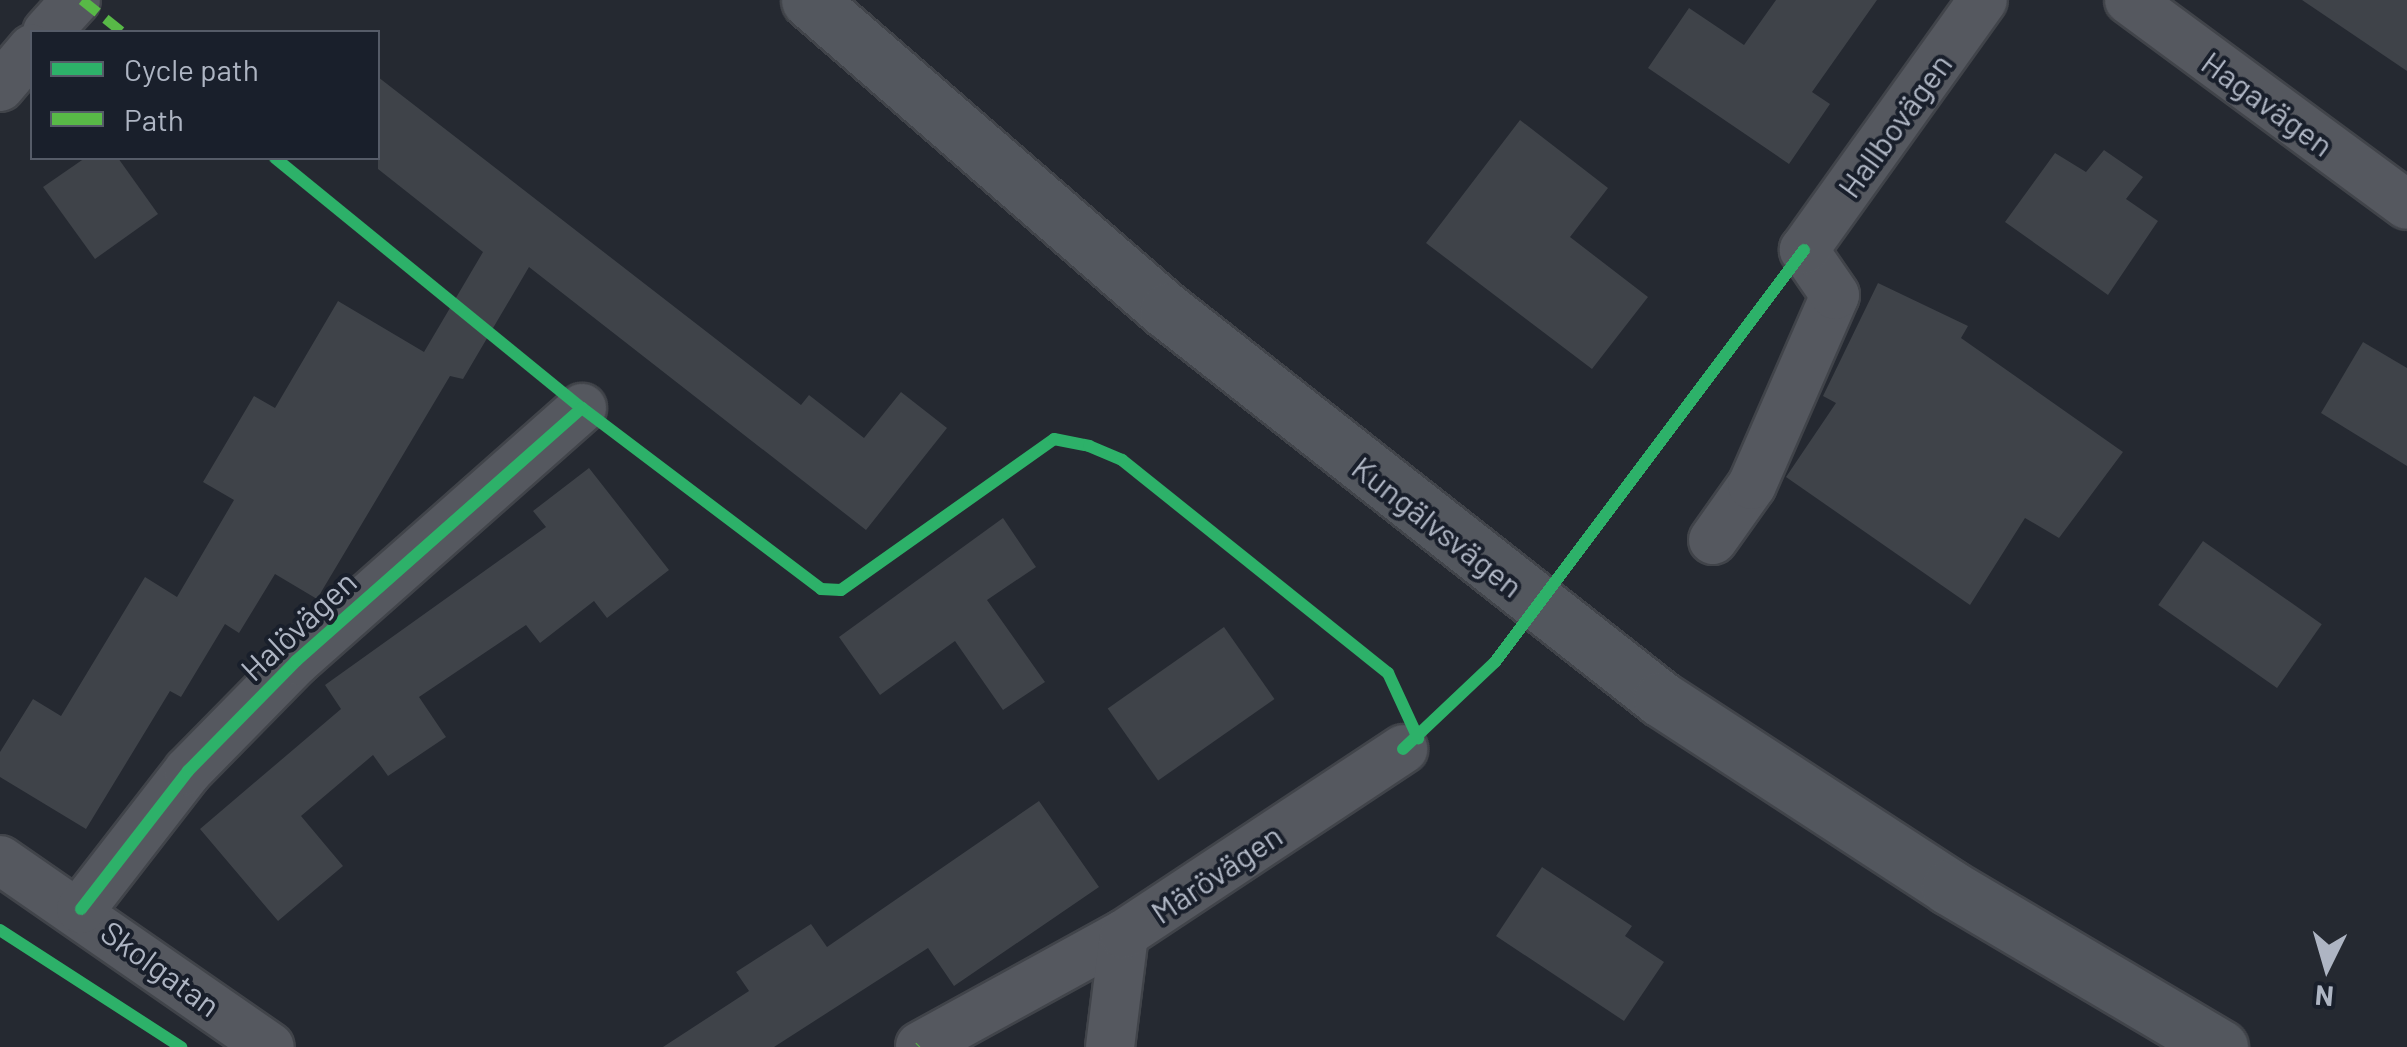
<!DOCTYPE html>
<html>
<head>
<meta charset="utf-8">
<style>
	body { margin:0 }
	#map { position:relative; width:2407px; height:1047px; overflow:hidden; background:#252931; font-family:Barlow,sans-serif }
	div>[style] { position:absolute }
	.building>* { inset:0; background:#3f4349; transform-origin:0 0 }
	.roads { filter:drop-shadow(2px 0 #41444a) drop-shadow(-2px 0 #41444a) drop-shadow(0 2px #41444a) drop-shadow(0 -2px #41444a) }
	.street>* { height:48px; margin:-24px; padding:0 24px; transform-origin:24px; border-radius:24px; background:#55585f }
	.secondary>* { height:55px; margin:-27.5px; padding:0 27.5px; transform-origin:27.5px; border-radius:27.5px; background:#53575e }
	.quiet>* { height:10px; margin-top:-5px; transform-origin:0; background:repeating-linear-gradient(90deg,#58b947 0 20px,transparent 0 30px) }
	.cycleway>* { height:12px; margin:-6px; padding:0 6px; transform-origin:6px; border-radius:6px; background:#2db169 }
	span { translate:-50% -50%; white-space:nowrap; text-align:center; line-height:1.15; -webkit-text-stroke:8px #191f2b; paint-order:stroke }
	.street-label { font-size:32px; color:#aeb5c3 }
	.legend { position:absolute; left:30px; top:30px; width:350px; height:130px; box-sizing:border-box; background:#191f2b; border:2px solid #555b68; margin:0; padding:12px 18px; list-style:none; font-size:30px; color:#aeb5c3 }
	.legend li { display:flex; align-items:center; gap:20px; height:50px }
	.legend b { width:50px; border:2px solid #555b68 }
	.north { position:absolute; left:2277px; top:917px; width:100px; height:100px; -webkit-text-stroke:8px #191f2b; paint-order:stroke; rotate:185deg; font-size:28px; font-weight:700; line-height:40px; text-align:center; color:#aeb5c3 }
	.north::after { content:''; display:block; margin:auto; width:35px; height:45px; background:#aeb5c3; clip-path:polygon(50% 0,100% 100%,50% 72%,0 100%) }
</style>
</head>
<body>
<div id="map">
	<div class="building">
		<i style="clip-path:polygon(1776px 0,1877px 0,1812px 92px,1830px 104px,1789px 164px,1648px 68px,1689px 8px,1744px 45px)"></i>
		<i style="clip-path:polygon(2302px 0,2407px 0,2407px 71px)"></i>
		<i style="clip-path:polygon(378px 77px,801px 405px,809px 395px,864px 438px,901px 392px,947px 428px,866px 530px,529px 267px,463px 379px,450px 376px,317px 599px,275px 574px,239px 633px,225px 624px,181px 697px,170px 691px,86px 829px,0 777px,0 752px,33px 699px,61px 716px,145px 577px,177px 597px,234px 500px,203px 482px,254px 396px,275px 408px,338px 301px,424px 352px,483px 252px,378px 169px)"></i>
		<i style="clip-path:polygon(1520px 120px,1608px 188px,1570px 237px,1648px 297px,1592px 369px,1426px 243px)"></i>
		<i style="clip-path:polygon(2104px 150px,2143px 177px,2126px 199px,2158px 221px,2108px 295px,2005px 222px,2055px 153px,2086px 172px)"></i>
		<i style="clip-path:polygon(85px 158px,118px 158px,158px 214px,95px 259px,43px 187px)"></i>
		<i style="clip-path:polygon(1878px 283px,1968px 326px,1961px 338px,2123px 452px,2059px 538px,2025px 518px,1970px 605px,1786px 477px,1836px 403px,1823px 396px)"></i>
		<i style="clip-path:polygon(2363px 342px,2407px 368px,2407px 466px,2321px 413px)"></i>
		<i style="clip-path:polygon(589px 468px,669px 570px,607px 618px,594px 601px,540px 643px,526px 625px,419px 697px,446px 737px,388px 776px,373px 755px,301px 816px,343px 866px,278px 921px,200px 829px,341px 709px,325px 685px,546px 527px,533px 511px)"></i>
		<i style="clip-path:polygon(1003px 518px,1036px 567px,987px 600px,1045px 682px,1003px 710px,955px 641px,880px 695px,839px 637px)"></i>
		<i style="left:2203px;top:541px;width:145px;height:78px;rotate:35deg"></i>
		<i style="left:1224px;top:627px;width:88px;height:142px;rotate:55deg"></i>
		<i style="clip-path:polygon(1039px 801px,1099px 887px,954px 986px,928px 948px,774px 1047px,663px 1047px,749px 991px,736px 972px,811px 924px,827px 947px)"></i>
		<i style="clip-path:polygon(1542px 867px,1632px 926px,1625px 936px,1664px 962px,1624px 1021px,1496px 936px)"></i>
	</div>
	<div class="roads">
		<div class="street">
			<i style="left:2129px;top:0;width:345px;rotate:36.4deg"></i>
			<i style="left:47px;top:32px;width:43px;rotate:-47.8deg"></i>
			<i style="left:0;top:87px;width:50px;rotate:-49.9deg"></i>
			<i style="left:1713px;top:540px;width:67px;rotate:-54.7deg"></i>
			<i style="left:1752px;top:485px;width:207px;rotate:-66.4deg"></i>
			<i style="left:1835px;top:295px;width:55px;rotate:-124.6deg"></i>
			<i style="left:1804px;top:250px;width:307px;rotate:-54.4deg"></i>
			<i style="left:0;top:860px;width:328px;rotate:34.7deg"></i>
			<i style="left:81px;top:909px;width:175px;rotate:-52.2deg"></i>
			<i style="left:188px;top:771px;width:154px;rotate:-45.5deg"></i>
			<i style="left:296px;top:661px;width:382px;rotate:-41.5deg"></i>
			<i style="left:920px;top:1046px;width:233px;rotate:-28.8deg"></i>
			<i style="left:1110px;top:1047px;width:114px;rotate:-82.9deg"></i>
			<i style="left:1124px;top:934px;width:335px;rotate:-33.5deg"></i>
		</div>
		<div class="secondary">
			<i style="left:809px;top:0;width:474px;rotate:41deg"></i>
			<i style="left:1167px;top:311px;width:628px;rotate:38.15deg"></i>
			<i style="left:1661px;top:699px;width:344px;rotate:33.1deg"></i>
			<i style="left:1949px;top:887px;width:315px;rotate:30.6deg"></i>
		</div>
	</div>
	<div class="quiet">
		<i style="left:82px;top:0;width:51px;rotate:38.7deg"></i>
		<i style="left:919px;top:1047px;width:1px;rotate:-45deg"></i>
	</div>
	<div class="cycleway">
		<i style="left:275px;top:158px;width:396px;rotate:39.2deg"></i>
		<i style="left:582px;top:408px;width:300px;rotate:37.1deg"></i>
		<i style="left:821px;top:589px;width:20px;rotate:3deg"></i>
		<i style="left:841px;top:590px;width:261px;rotate:-35.3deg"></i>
		<i style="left:1054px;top:439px;width:36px;rotate:11deg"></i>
		<i style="left:1089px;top:446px;width:36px;rotate:23deg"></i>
		<i style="left:1122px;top:460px;width:341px;rotate:38.7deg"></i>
		<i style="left:1388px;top:673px;width:72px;rotate:65.2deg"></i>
		<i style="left:1403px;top:749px;width:127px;rotate:-43.4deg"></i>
		<i style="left:1495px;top:662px;width:515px;rotate:-53.13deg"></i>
		<i style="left:81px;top:909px;width:175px;rotate:-52.2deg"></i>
		<i style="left:188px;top:771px;width:154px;rotate:-45.5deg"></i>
		<i style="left:296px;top:661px;width:382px;rotate:-41.5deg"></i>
		<i style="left:0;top:930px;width:216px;rotate:32.9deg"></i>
	</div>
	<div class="street-label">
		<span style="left:2268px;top:103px;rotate:36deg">Hagavägen</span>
		<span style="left:1894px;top:125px;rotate:-54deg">Hallbovägen</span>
		<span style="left:1438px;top:526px;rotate:38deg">Kungälvsvägen</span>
		<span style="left:298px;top:625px;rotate:-43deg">Halövägen</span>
		<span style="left:1216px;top:873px;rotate:-34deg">Märövägen</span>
		<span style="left:161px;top:968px;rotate:36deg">Skolgatan</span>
	</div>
	<ul class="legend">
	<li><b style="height:12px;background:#2db169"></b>Cycle path</li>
	<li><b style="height:12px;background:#58b947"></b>Path</li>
	</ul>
	<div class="north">N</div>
</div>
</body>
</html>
